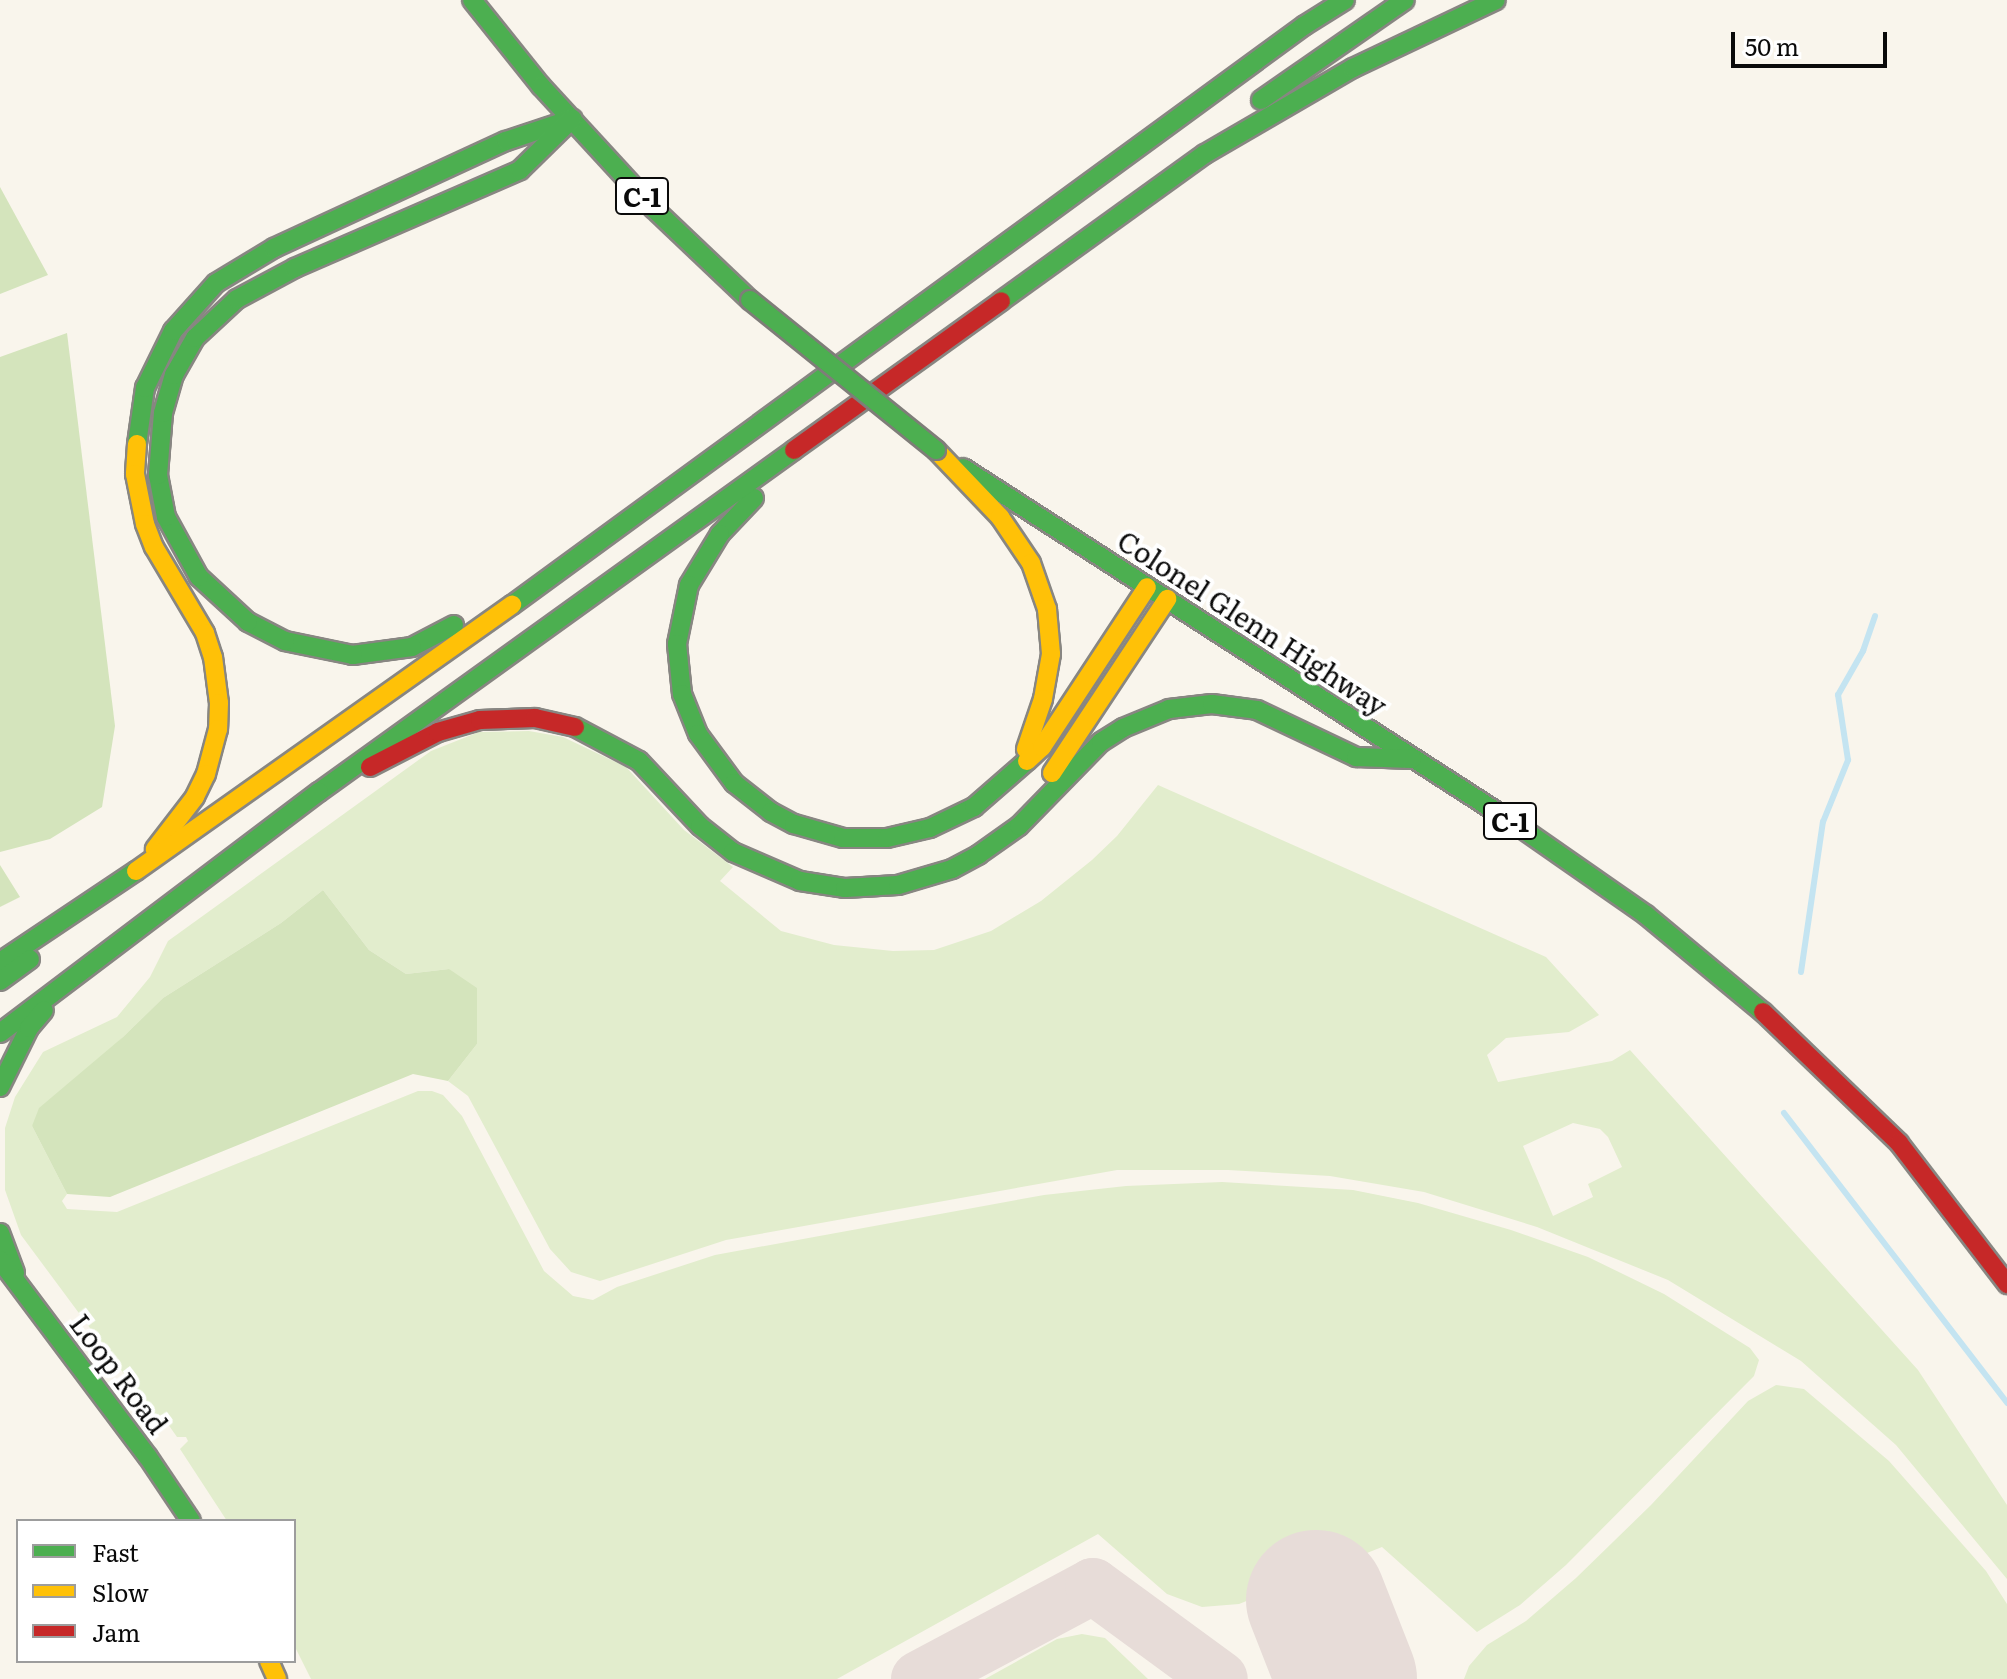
<!DOCTYPE html>
<html>
<head>
<meta charset="utf-8">
<style>
	body { margin:0 }
	#map { position:relative; width:2007px; height:1679px; overflow:hidden; background:#f9f5ec; font-family:Literata,serif }
	div>[style] { position:absolute }
	.green>* { inset:0; background:#e2edcd }
	.forest>* { inset:0; background:#d4e4bc }
	.stream>* { height:6px; margin:-3px; padding:0 3px; transform-origin:3px; border-radius:3px; background:#c4e4f1 }
	.taxiway>* { height:56px; margin:-28px; padding:0 28px; transform-origin:28px; border-radius:28px; background:#e7dcd8 }
	.runway>* { height:140px; margin:-70px; padding:0 70px; transform-origin:70px; border-radius:70px; background:#e7dcd8 }
	.roads { filter:drop-shadow(2px 0 #888682) drop-shadow(-2px 0 #888682) drop-shadow(0 2px #888682) drop-shadow(0 -2px #888682) }
	.fast>* { height:18px; margin:-9px; padding:0 9px; transform-origin:9px; border-radius:9px; background:#4caf50 }
	.slow>* { height:18px; margin:-9px; padding:0 9px; transform-origin:9px; border-radius:9px; background:#ffc107 }
	.jam>* { height:18px; margin:-9px; padding:0 9px; transform-origin:9px; border-radius:9px; background:#c62828 }
	.bridges { filter:drop-shadow(2px 0 #7f7d79) drop-shadow(-2px 0 #7f7d79) drop-shadow(0 2px #7f7d79) drop-shadow(0 -2px #7f7d79) }
	.fast-bridge>* { height:18px; margin:-9px; padding:0 9px; transform-origin:9px; border-radius:9px; background:#4caf50 }
	span { translate:-50% -50%; white-space:nowrap; text-align:center; line-height:1.15; -webkit-text-stroke:8px #fff; paint-order:stroke }
	.shield-label span { padding:2px 6px; background:#fff; border:2px solid; border-radius:6px; -webkit-text-stroke-width:0 }
	.shield-label { font-size:26px; color:#0a0a0a; font-weight:700 }
	.street-label { font-size:28px; color:#0a0a0a }
	.legend { position:absolute; left:16px; top:1519px; width:280px; height:144px; box-sizing:border-box; background:#fff; border:2px solid #9d9d9d; margin:0; padding:10px 14px; list-style:none; font-size:24px; color:#0a0a0a }
	.legend li { display:flex; align-items:center; gap:16px; height:40px }
	.legend b { width:40px; border:2px solid #9d9d9d }
	.scale { position:absolute; left:1731px; top:32px; width:156px; height:36px; box-sizing:border-box; border:4px solid #0a0a0a; border-top:0; padding-left:10px; font-size:24px; line-height:28px; white-space:nowrap; color:#0a0a0a; -webkit-text-stroke:6px #fff; paint-order:stroke }
</style>
</head>
<body>
<div id="map">
	<div class="green">
		<i style="clip-path:polygon(evenodd,529px 731px,563px 737px,626px 767px,684px 830px,733px 867px,720px 881px,781px 931px,834px 945px,893px 951px,934px 950px,991px 931px,1041px 901px,1092px 860px,1117px 836px,1158px 785px,1546px 957px,1599px 1015px,1569px 1032px,1506px 1038px,1487px 1055px,1498px 1082px,1612px 1061px,1630px 1050px,1918px 1370px,2007px 1505px,2007px 1579px,1896px 1445px,1801px 1361px,1668px 1280px,1537px 1227px,1424px 1192px,1330px 1176px,1228px 1170px,1117px 1170px,726px 1240px,600px 1281px,571px 1272px,550px 1249px,468px 1096px,448px 1081px,477px 1044px,449px 969px,406px 974px,369px 950px,323px 890px,281px 923px,163px 998px,32px 1126px,67px 1194px,62px 1201px,67px 1209px,117px 1212px,418px 1091px,432px 1091px,443px 1095px,462px 1116px,544px 1271px,573px 1296px,593px 1300px,617px 1287px,715px 1255px,1044px 1195px,1126px 1186px,1222px 1182px,1353px 1190px,1418px 1203px,1511px 1230px,1588px 1257px,1664px 1294px,1750px 1348px,1759px 1360px,1754px 1376px,1566px 1565px,1520px 1605px,1477px 1632px,1382px 1547px,1239px 1604px,1202px 1607px,1167px 1594px,1098px 1534px,837px 1679px,311px 1679px,294px 1645px,294px 1521px,227px 1521px,180px 1449px,188px 1441px,186px 1437px,177px 1437px,163px 1417px,159px 1421px,21px 1235px,5px 1190px,5px 1128px,15px 1097px,43px 1052px,117px 1017px,150px 977px,168px 941px,431px 751px,479px 732px,529px 731px,1573px 1123px,1600px 1129px,1608px 1137px,1622px 1167px,1588px 1184px,1593px 1197px,1553px 1216px,1523px 1146px,1573px 1123px)"></i>
		<i style="clip-path:polygon(1776px 1385px,1804px 1389px,1889px 1461px,1986px 1571px,2007px 1604px,2007px 1679px,1464px 1679px,1469px 1666px,1487px 1645px,1526px 1621px,1576px 1578px,1651px 1505px,1748px 1401px)"></i>
		<i style="clip-path:polygon(1082px 1634px,1105px 1638px,1148px 1679px,985px 1679px,1057px 1639px)"></i>
	</div>
	<div class="forest">
		<i style="clip-path:polygon(0 187px,48px 275px,0 294px)"></i>
		<i style="clip-path:polygon(67px 333px,115px 726px,102px 807px,50px 839px,0 852px,0 357px)"></i>
		<i style="clip-path:polygon(0 865px,20px 897px,0 907px)"></i>
		<i style="clip-path:polygon(323px 890px,369px 950px,406px 974px,449px 969px,477px 988px,477px 1044px,448px 1081px,413px 1074px,110px 1197px,67px 1194px,32px 1126px,39px 1108px,123px 1037px,163px 998px,281px 923px)"></i>
	</div>
	<div class="stream">
		<i style="left:1801px;top:972px;width:152px;rotate:-81.7deg"></i>
		<i style="left:1823px;top:822px;width:67px;rotate:-68deg"></i>
		<i style="left:1848px;top:760px;width:66px;rotate:-98.7deg"></i>
		<i style="left:1838px;top:695px;width:51px;rotate:-60.4deg"></i>
		<i style="left:1863px;top:651px;width:37px;rotate:-71deg"></i>
		<i style="left:1784px;top:1113px;width:366px;rotate:52.4deg"></i>
	</div>
	<div class="taxiway">
		<i style="left:919px;top:1679px;width:197px;rotate:-28.1deg"></i>
		<i style="left:1093px;top:1586px;width:157px;rotate:36.2deg"></i>
		<i style="left:1342px;top:1679px;width:6px;rotate:-45deg"></i>
	</div>
	<div class="runway">
		<i style="left:1316px;top:1600px;width:85px;rotate:68.6deg"></i>
	</div>
	<div class="roads">
		<div class="fast">
			<i style="left:472px;top:0;width:110px;rotate:51.3deg"></i>
			<i style="left:541px;top:86px;width:166px;rotate:47.4deg"></i>
			<i style="left:653px;top:208px;width:134px;rotate:43.5deg"></i>
			<i style="left:1261px;top:100px;width:175px;rotate:-34.8deg"></i>
			<i style="left:1001px;top:301px;width:251px;rotate:-35.8deg"></i>
			<i style="left:1205px;top:154px;width:171px;rotate:-30.2deg"></i>
			<i style="left:1353px;top:68px;width:158px;rotate:-25.4deg"></i>
			<i style="left:137px;top:444px;width:57px;rotate:-81.9deg"></i>
			<i style="left:145px;top:388px;width:64px;rotate:-63.8deg"></i>
			<i style="left:173px;top:331px;width:64px;rotate:-48.1deg"></i>
			<i style="left:216px;top:283px;width:68px;rotate:-31.1deg"></i>
			<i style="left:274px;top:248px;width:255px;rotate:-24.8deg"></i>
			<i style="left:506px;top:141px;width:70px;rotate:-18.4deg"></i>
			<i style="left:963px;top:468px;width:659px;rotate:32.8deg"></i>
			<i style="left:1517px;top:825px;width:157px;rotate:34.9deg"></i>
			<i style="left:1646px;top:915px;width:152px;rotate:39.7deg"></i>
			<i style="left:754px;top:498px;width:50px;rotate:133.4deg"></i>
			<i style="left:720px;top:534px;width:60px;rotate:121.3deg"></i>
			<i style="left:689px;top:585px;width:60px;rotate:101.5deg"></i>
			<i style="left:677px;top:644px;width:50px;rotate:84.3deg"></i>
			<i style="left:682px;top:694px;width:43px;rotate:68.2deg"></i>
			<i style="left:698px;top:734px;width:61px;rotate:53.7deg"></i>
			<i style="left:734px;top:783px;width:47px;rotate:38.1deg"></i>
			<i style="left:771px;top:812px;width:26px;rotate:28deg"></i>
			<i style="left:794px;top:824px;width:51px;rotate:15.9deg"></i>
			<i style="left:843px;top:838px;width:44px"></i>
			<i style="left:887px;top:838px;width:44px;rotate:-13.1deg"></i>
			<i style="left:930px;top:828px;width:49px;rotate:-25.5deg"></i>
			<i style="left:974px;top:807px;width:70px;rotate:-41deg"></i>
			<i style="left:512px;top:605px;width:982px;rotate:-36.18deg"></i>
			<i style="left:1305px;top:25px;width:47px;rotate:-32deg"></i>
			<i style="left:454px;top:625px;width:47px;rotate:152.4deg"></i>
			<i style="left:412px;top:647px;width:60px;rotate:172.3deg"></i>
			<i style="left:353px;top:655px;width:69px;rotate:-168.4deg"></i>
			<i style="left:285px;top:641px;width:42px;rotate:-152.8deg"></i>
			<i style="left:248px;top:622px;width:67px;rotate:-137.4deg"></i>
			<i style="left:199px;top:577px;width:68px;rotate:-118.8deg"></i>
			<i style="left:166px;top:517px;width:43px;rotate:-100.8deg"></i>
			<i style="left:158px;top:475px;width:62px;rotate:-85.4deg"></i>
			<i style="left:163px;top:413px;width:40px;rotate:-74deg"></i>
			<i style="left:174px;top:375px;width:43px;rotate:-60.4deg"></i>
			<i style="left:195px;top:338px;width:57px;rotate:-42.9deg"></i>
			<i style="left:237px;top:299px;width:66px;rotate:-28.1deg"></i>
			<i style="left:295px;top:268px;width:245px;rotate:-23.5deg"></i>
			<i style="left:520px;top:170px;width:73px;rotate:-44.4deg"></i>
			<i style="left:575px;top:727px;width:72px;rotate:28deg"></i>
			<i style="left:639px;top:761px;width:89px;rotate:46.8deg"></i>
			<i style="left:700px;top:826px;width:42px;rotate:38.2deg"></i>
			<i style="left:733px;top:852px;width:73px;rotate:23.4deg"></i>
			<i style="left:800px;top:881px;width:46px;rotate:8.8deg"></i>
			<i style="left:845px;top:888px;width:53px;rotate:-3.2deg"></i>
			<i style="left:898px;top:885px;width:56px;rotate:-16.5deg"></i>
			<i style="left:952px;top:869px;width:30px;rotate:-28deg"></i>
			<i style="left:978px;top:855px;width:50px;rotate:-35.3deg"></i>
			<i style="left:1019px;top:826px;width:117px;rotate:-45.7deg"></i>
			<i style="left:1101px;top:742px;width:26px;rotate:-32deg"></i>
			<i style="left:1123px;top:728px;width:50px;rotate:-22.4deg"></i>
			<i style="left:1169px;top:709px;width:43px;rotate:-6.6deg"></i>
			<i style="left:1212px;top:704px;width:45px;rotate:7.6deg"></i>
			<i style="left:1257px;top:710px;width:110px;rotate:25.4deg"></i>
			<i style="left:1356px;top:757px;width:56px;rotate:2deg"></i>
			<i style="left:319px;top:792px;width:585px;rotate:-35.75deg"></i>
			<i style="left:0;top:962px;width:164px;rotate:-33.8deg"></i>
			<i style="left:0;top:981px;width:37px;rotate:-36deg"></i>
			<i style="left:0;top:1033px;width:400px;rotate:-37.1deg"></i>
			<i style="left:0;top:1087px;width:66px;rotate:-63.8deg"></i>
			<i style="left:29px;top:1028px;width:23px;rotate:-50deg"></i>
			<i style="left:0;top:1233px;width:43px;rotate:69.4deg"></i>
			<i style="left:0;top:1260px;width:246px;rotate:53.1deg"></i>
			<i style="left:148px;top:1457px;width:77px;rotate:56.1deg"></i>
		</div>
		<div class="slow">
			<i style="left:137px;top:444px;width:30px;rotate:94deg"></i>
			<i style="left:135px;top:474px;width:51px;rotate:78.7deg"></i>
			<i style="left:145px;top:524px;width:25px;rotate:69deg"></i>
			<i style="left:154px;top:547px;width:100px;rotate:59.3deg"></i>
			<i style="left:205px;top:633px;width:25px;rotate:72deg"></i>
			<i style="left:213px;top:657px;width:46px;rotate:82.6deg"></i>
			<i style="left:219px;top:703px;width:26px;rotate:92deg"></i>
			<i style="left:218px;top:729px;width:47px;rotate:104.9deg"></i>
			<i style="left:206px;top:774px;width:25px;rotate:116deg"></i>
			<i style="left:195px;top:797px;width:66px;rotate:127.6deg"></i>
			<i style="left:936px;top:450px;width:93px;rotate:46.3deg"></i>
			<i style="left:1000px;top:517px;width:55px;rotate:56deg"></i>
			<i style="left:1031px;top:563px;width:49px;rotate:70.8deg"></i>
			<i style="left:1047px;top:609px;width:45px;rotate:84.9deg"></i>
			<i style="left:1051px;top:654px;width:46px;rotate:100.1deg"></i>
			<i style="left:1043px;top:699px;width:53px;rotate:108.8deg"></i>
			<i style="left:1027px;top:761px;width:21px;rotate:-43deg"></i>
			<i style="left:1042px;top:747px;width:191px;rotate:-56.7deg"></i>
			<i style="left:1052px;top:773px;width:209px;rotate:-56.5deg"></i>
			<i style="left:136px;top:871px;width:461px;rotate:-35.3deg"></i>
			<i style="left:269px;top:1661px;width:20px;rotate:66deg"></i>
		</div>
		<div class="jam">
			<i style="left:794px;top:450px;width:255px;rotate:-35.7deg"></i>
			<i style="left:370px;top:767px;width:76px;rotate:-27.2deg"></i>
			<i style="left:438px;top:732px;width:44px;rotate:-15.9deg"></i>
			<i style="left:480px;top:720px;width:55px;rotate:-2.1deg"></i>
			<i style="left:535px;top:718px;width:41px;rotate:12.7deg"></i>
			<i style="left:1763px;top:1012px;width:189px;rotate:43.9deg"></i>
			<i style="left:1899px;top:1143px;width:178px;rotate:52.5deg"></i>
		</div>
	</div>
	<div class="bridges">
		<div class="fast-bridge">
			<i style="left:750px;top:300px;width:239px;rotate:38.9deg"></i>
		</div>
	</div>
	<div class="shield-label">
		<span style="left:642px;top:196px">C-1</span>
		<span style="left:1510px;top:821px">C-1</span>
	</div>
	<div class="street-label">
		<span style="left:1253px;top:622px;rotate:33deg">Colonel Glenn Highway</span>
		<span style="left:120px;top:1373px;rotate:53deg">Loop Road</span>
	</div>
	<ul class="legend">
	<li><b style="height:10px;background:#4caf50"></b>Fast</li>
	<li><b style="height:10px;background:#ffc107"></b>Slow</li>
	<li><b style="height:10px;background:#c62828"></b>Jam</li>
	</ul>
	<div class="scale">50 m</div>
</div>
</body>
</html>
